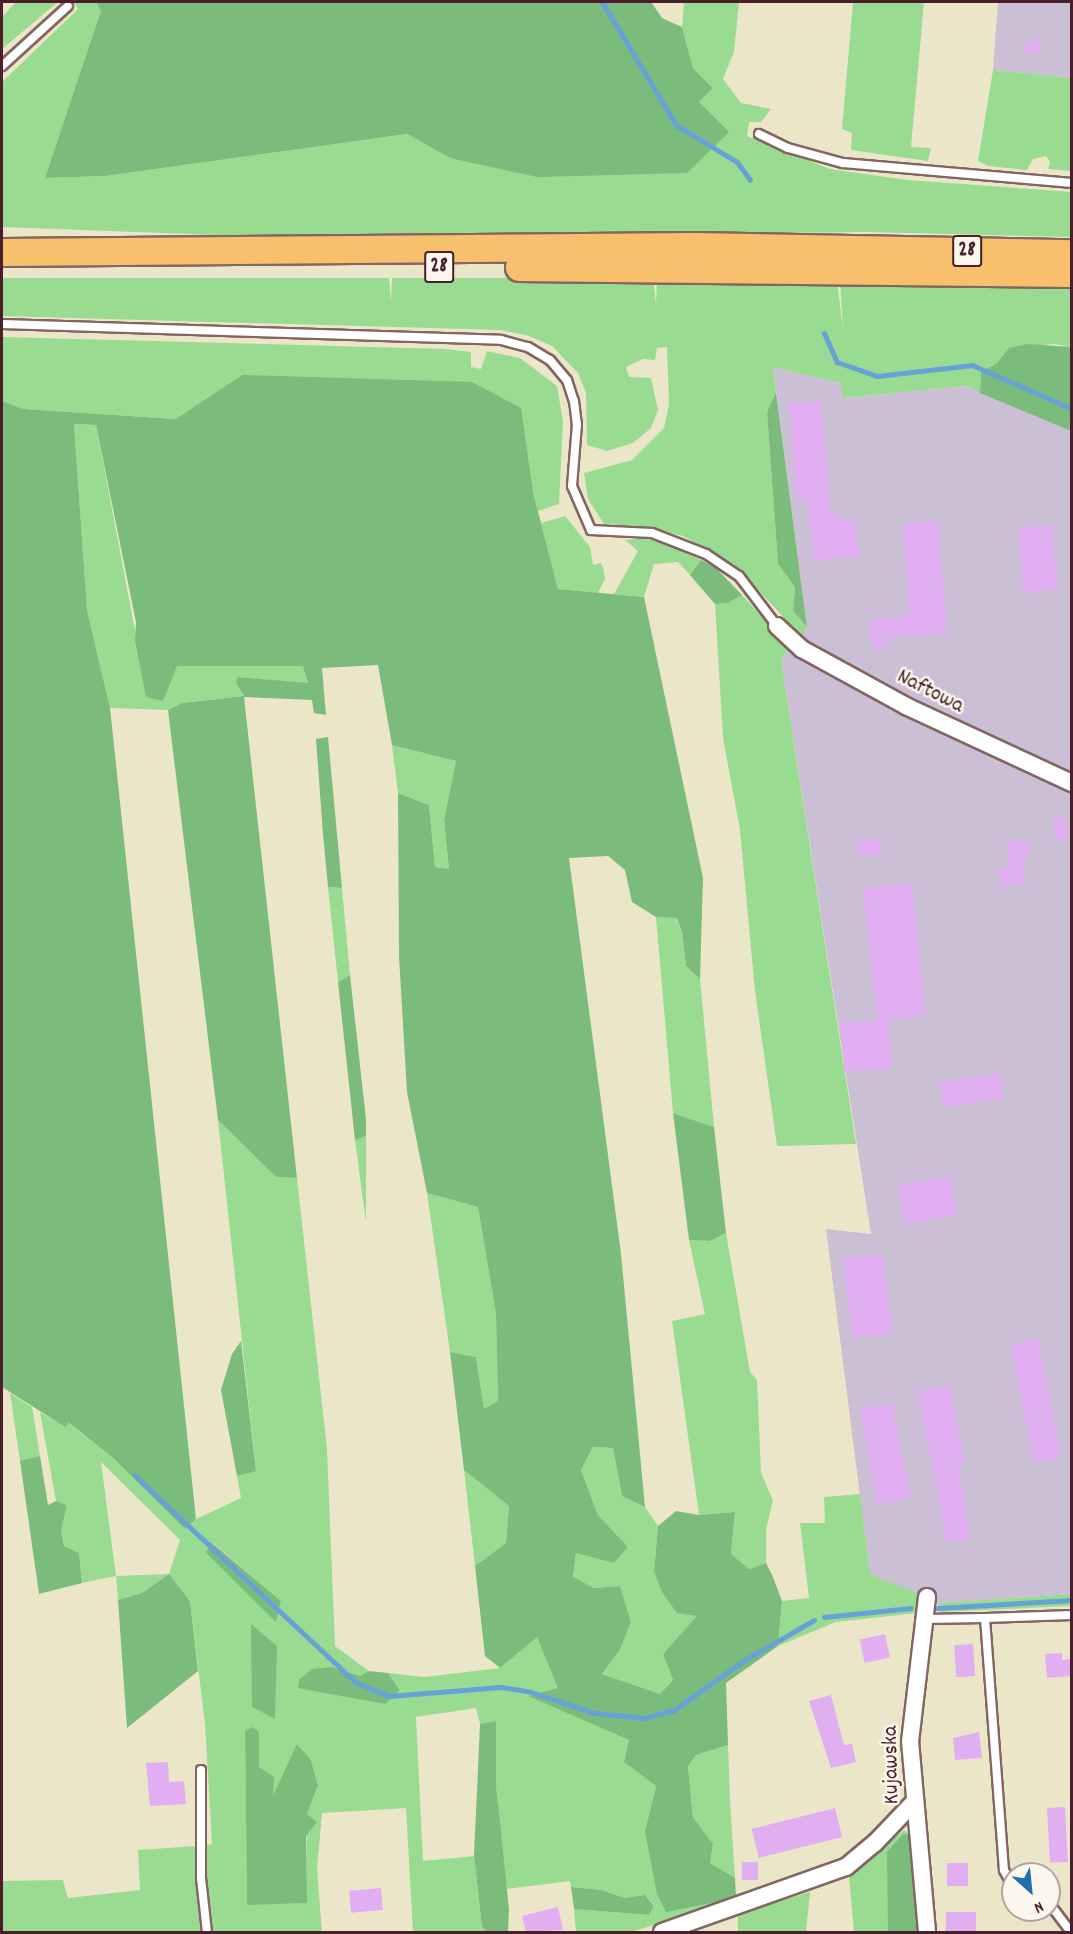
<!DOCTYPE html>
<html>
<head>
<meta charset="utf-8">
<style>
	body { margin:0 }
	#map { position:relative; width:1073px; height:1934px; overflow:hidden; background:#ece6c9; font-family:Dekko,sans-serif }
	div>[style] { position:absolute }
	.industrial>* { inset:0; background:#cbbfd5 }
	.green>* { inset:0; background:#9adb92 }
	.forest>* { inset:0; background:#7bbb7c }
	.stream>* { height:5px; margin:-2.5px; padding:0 2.5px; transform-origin:2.5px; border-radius:2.5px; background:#66a2d6 }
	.building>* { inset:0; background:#e1aef1; transform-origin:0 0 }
	.roads { filter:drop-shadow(2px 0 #836562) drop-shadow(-2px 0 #836562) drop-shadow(0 2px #836562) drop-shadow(0 -2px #836562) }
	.lane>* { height:8px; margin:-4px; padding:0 4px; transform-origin:4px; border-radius:4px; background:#fff }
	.street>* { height:16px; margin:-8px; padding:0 8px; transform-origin:8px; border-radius:8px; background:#fff }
	.primary>* { height:27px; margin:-13.5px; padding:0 13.5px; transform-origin:13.5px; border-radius:13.5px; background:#f8bf6c }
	span { translate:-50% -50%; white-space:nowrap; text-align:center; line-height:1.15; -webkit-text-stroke:5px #fbf7ec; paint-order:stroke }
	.shield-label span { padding:2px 4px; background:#fbf7ec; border:2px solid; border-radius:4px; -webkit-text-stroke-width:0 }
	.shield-label { font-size:21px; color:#4a1f2b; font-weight:700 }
	.street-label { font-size:22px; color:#4a1f2b }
	.frame { position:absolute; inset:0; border:3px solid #4a1f2b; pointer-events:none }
	.north { position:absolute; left:1001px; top:1862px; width:60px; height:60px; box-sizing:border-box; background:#fbf7ec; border:2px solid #b4a19f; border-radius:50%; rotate:153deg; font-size:16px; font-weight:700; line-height:24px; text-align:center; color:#4a1f2b }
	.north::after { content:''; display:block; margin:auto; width:21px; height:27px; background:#1f6fb2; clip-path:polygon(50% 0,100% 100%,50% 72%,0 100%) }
</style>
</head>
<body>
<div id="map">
	<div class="industrial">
		<i style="clip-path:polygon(998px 2px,1071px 2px,1071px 78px,993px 70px)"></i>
		<i style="clip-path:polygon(773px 367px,841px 383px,844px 398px,968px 386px,1071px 431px,1071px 1594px,938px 1603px,870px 1574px,826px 1229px,871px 1234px,781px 660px,807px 627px)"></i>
	</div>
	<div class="green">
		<i style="clip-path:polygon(16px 2px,58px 2px,2px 49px,2px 17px)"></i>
		<i style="clip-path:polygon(74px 2px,96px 2px,102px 11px,45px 178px,105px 176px,407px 134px,450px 158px,699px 102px,713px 88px,693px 68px,682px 27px,684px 2px,739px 2px,734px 52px,723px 79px,741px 103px,771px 109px,761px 122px,749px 122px,747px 136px,830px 169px,907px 180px,1072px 192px,1071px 237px,867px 232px,267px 237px,2px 227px,2px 82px,78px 9px)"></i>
		<i style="clip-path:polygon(853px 2px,924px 2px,911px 147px,931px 148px,928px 161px,851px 150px,852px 133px,842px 129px)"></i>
		<i style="clip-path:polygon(993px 70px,1071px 78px,1071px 171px,1048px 169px,1050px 162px,1046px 156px,1033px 159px,1027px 170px,988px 166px,978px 161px)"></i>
		<i style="clip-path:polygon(2px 278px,389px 278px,391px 301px,392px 278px,653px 278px,656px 305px,657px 280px,837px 281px,843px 329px,840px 281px,1071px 285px,1072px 347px,1053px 344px,1009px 348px,997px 363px,981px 372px,980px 393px,968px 386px,843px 398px,841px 383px,773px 367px,776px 392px,767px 412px,778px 564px,795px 587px,793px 611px,807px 627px,801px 636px,735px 565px,683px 536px,646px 527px,604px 524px,588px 499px,584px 473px,632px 460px,664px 428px,669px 405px,667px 347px,657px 348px,655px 360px,643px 359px,626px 367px,629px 377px,651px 378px,658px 410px,651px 428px,633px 443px,607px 451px,587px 445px,586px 393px,578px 373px,552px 346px,529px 336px,501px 330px,2px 316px)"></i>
		<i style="clip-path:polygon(2px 337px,446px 349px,471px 352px,471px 367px,481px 369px,487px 351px,520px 358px,557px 386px,563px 421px,559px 504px,538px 511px,533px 492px,242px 375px,177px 419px,24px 409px,2px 401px)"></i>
		<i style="clip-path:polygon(74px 424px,96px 425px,142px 667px,171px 679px,176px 666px,304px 666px,308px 684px,237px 677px,236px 683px,244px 696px,182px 703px,168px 710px,110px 708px,87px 610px)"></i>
		<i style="clip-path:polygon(565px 516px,590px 547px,593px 565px,601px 563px,603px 568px,605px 579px,598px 593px,558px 589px,541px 523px)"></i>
		<i style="clip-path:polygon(645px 538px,675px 547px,701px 560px,690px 575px,678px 562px,654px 564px,644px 597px,614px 594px,638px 551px,625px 540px)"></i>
		<i style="clip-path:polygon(742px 595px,790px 648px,781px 660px,856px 1144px,777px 1146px,755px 991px,740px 830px,723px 738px,715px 604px,728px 603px)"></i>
		<i style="clip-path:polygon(392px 745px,456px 761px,444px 820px,449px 869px,435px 867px,429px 805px,398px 793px)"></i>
		<i style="clip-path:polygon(328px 887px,342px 888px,350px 975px,338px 982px)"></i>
		<i style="clip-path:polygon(656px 917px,675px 918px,682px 931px,686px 966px,700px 979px,714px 1127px,673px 1113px)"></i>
		<i style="clip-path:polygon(evenodd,218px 1120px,276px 1177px,297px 1178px,327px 1449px,335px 1646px,369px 1671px,360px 1676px,332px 1667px,299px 1688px,336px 1692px,400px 1690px,388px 1673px,424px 1677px,500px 1668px,537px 1636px,559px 1688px,529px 1696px,629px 1740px,624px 1762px,656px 1786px,645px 1831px,736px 1898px,731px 1902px,631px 1932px,576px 1932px,574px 1909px,649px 1915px,654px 1905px,645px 1895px,625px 1898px,601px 1890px,571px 1887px,570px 1881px,505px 1889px,496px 1785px,496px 1721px,480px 1724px,476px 1708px,416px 1717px,423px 1861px,474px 1856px,482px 1927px,487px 1932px,413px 1932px,406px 1808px,322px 1813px,317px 1869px,322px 1932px,213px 1932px,207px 1901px,206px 1845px,212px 1844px,205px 1724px,190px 1601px,169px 1574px,142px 1593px,118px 1600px,116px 1576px,82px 1583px,79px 1553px,64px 1546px,61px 1531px,67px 1505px,56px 1501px,40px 1412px,65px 1427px,68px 1423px,113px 1458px,185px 1529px,196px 1519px,241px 1498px,237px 1476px,256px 1470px,218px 1120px,101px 1462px,180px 1540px,169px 1574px,116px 1576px,101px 1462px,218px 1120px,212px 1542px,281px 1601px,276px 1621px,206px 1553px,212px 1542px,218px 1120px,245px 1731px,259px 1732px,259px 1767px,273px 1798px,297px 1745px,311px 1760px,318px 1785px,307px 1814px,306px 1903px,247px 1904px,245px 1731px)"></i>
		<i style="clip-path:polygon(366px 1136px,366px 1222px,355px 1140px)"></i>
		<i style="clip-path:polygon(427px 1193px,478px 1207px,496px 1314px,498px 1401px,484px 1410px,476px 1357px,450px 1352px)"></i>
		<i style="clip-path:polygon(726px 1233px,750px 1372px,757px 1380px,761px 1472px,773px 1501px,766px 1529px,766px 1563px,749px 1569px,731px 1554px,735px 1512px,699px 1515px,672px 1321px,705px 1314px,689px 1240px,710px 1241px)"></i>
		<i style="clip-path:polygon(10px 1393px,32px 1407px,40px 1456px,32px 1460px,20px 1461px)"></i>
		<i style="clip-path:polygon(593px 1447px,613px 1448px,622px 1496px,645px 1507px,658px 1526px,654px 1571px,698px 1616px,663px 1654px,673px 1680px,660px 1694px,602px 1674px,620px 1650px,631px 1622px,620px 1586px,594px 1588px,573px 1578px,576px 1552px,614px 1563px,628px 1547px,598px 1515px,581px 1470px)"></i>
		<i style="clip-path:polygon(464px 1470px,509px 1506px,506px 1543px,475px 1566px)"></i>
		<i style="clip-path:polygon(860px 1494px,870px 1574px,922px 1595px,917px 1613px,836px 1622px,778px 1646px,782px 1601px,809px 1598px,800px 1523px,825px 1523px,824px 1497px)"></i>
		<i style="clip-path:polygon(1071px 1594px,1071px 1606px,940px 1612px,938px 1603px)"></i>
		<i style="clip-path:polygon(728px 1745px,730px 1800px,735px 1878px,710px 1863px,713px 1844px,693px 1817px,688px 1766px,696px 1755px)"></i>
		<i style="clip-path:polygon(904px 1830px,912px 1835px,889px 1914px,888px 1932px,854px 1932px,849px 1876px)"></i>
		<i style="clip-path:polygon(197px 1846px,203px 1932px,2px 1932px,2px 1881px,63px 1880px,68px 1898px,140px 1890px,138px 1850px)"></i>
		<i style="clip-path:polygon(810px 1892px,806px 1932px,738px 1932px,738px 1914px)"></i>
	</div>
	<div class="forest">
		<i style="clip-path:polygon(96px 2px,651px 2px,662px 18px,682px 27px,693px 68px,713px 88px,699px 102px,729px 132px,687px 173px,537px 177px,450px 158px,407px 134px,105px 176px,45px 178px,101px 11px)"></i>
		<i style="clip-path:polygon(1028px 344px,1071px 347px,1071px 431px,980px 393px,981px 372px,997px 363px,1009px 348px)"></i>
		<i style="clip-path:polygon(242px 375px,472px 382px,521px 408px,533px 492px,558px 589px,644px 597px,703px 878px,700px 979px,686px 966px,682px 931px,676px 918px,656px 917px,632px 902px,625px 870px,608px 856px,569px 858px,621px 1254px,645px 1507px,622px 1496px,613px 1448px,593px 1447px,581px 1470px,598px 1515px,628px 1547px,614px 1563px,576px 1553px,573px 1577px,594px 1588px,620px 1586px,631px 1622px,620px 1650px,602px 1674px,660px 1694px,673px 1680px,663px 1654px,697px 1616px,677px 1613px,662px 1592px,654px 1571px,658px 1526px,676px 1511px,699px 1515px,735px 1512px,731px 1554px,749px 1569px,766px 1563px,773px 1577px,782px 1601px,778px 1646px,726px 1683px,728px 1745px,696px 1755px,688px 1766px,693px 1817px,713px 1844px,710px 1863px,735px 1878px,736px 1898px,666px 1912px,657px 1894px,645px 1831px,656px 1786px,624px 1762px,629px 1740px,528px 1696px,558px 1688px,537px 1637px,500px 1668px,485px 1656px,475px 1566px,506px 1543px,509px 1506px,464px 1470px,450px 1352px,476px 1357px,484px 1409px,498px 1401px,496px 1314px,478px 1207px,427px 1193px,407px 1092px,399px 956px,398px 793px,429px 805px,435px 867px,449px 869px,444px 820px,456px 761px,392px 745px,378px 665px,322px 668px,326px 715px,314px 713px,312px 700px,244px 697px,297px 1178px,276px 1177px,218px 1120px,168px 710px,182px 703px,244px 696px,236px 683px,237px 677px,308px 683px,303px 666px,177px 666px,163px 701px,146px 697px,135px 640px,136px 622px,96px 425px,74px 424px,87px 610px,110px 708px,196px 1519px,185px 1529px,113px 1458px,69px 1423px,65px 1427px,2px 1387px,2px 401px,24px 409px,176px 419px)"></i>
		<i style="clip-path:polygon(776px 392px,807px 627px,793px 611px,795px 587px,778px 564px,767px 412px)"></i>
		<i style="clip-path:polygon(701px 560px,716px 568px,742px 595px,728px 603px,715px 604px,690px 575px)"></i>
		<i style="clip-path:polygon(328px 737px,342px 888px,328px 887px,323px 834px,316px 739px)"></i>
		<i style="clip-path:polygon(350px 975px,366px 1119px,366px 1136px,355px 1140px,338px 982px)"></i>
		<i style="clip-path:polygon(673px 1113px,714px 1127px,726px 1233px,710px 1241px,689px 1240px)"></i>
		<i style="clip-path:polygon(241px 1341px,256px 1471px,237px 1476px,221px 1390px,232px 1354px)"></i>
		<i style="clip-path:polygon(40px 1456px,48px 1505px,56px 1501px,67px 1505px,61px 1531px,64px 1546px,79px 1553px,82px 1583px,39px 1594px,20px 1461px)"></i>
		<i style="clip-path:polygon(211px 1542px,281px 1601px,276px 1622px,206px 1553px)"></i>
		<i style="clip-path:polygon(169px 1574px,190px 1601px,198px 1671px,127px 1728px,118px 1600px,142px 1593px)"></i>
		<i style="clip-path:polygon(251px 1624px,277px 1646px,275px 1719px,252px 1707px)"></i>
		<i style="clip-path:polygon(332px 1667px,360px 1676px,369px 1671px,388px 1673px,400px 1690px,385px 1704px,298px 1688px,299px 1680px,312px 1669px)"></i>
		<i style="clip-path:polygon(496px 1721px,496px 1785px,509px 1909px,508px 1932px,487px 1932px,482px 1927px,474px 1856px,480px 1724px)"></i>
		<i style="clip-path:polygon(253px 1727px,259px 1732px,259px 1767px,274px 1777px,273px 1796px,297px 1744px,311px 1760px,318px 1785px,307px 1814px,317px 1822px,306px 1836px,307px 1903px,247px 1905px,245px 1731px)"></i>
		<i style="clip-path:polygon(903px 1834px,912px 1835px,920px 1932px,888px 1932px,887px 1852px)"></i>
		<i style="clip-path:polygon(571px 1887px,601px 1890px,625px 1898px,645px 1895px,654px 1906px,649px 1915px,574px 1909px)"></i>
	</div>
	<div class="stream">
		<i style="left:602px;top:2px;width:144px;rotate:59deg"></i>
		<i style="left:676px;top:125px;width:71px;rotate:31.2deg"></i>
		<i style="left:737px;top:162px;width:22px;rotate:54deg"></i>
		<i style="left:824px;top:333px;width:32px;rotate:66deg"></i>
		<i style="left:837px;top:362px;width:42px;rotate:19.3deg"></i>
		<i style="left:877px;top:376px;width:96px;rotate:-6.6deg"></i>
		<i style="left:972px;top:365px;width:109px;rotate:23.7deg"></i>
		<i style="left:134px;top:1475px;width:303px;rotate:43.1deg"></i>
		<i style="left:355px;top:1682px;width:37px;rotate:22deg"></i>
		<i style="left:389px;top:1696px;width:112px;rotate:-4.6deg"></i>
		<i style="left:501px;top:1687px;width:30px;rotate:9deg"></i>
		<i style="left:531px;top:1692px;width:66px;rotate:18.4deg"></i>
		<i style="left:594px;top:1713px;width:50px;rotate:5.7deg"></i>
		<i style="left:644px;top:1718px;width:31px;rotate:-15deg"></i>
		<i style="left:674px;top:1710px;width:85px;rotate:-35.4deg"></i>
		<i style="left:743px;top:1661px;width:82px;rotate:-30deg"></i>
		<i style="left:937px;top:1608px;width:135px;rotate:-3.4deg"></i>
		<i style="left:824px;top:1617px;width:87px;rotate:-5.9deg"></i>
	</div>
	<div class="building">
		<i style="left:1026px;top:40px;width:14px;height:14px"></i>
		<i style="clip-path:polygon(821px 401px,831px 511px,843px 520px,854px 519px,859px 556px,814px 561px,807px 500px,797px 501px,789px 404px)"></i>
		<i style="clip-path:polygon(938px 521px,947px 633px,887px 638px,888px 648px,872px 650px,869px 620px,910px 616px,903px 524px)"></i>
		<i style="left:1052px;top:525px;width:65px;height:34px;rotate:85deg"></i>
		<i style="left:1065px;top:818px;width:21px;height:13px;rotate:82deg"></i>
		<i style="left:858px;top:839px;width:23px;height:16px"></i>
		<i style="clip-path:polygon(1028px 840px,1029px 857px,1023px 858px,1025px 884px,1000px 886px,998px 868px,1010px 867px,1007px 842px)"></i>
		<i style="left:912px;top:883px;width:133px;height:49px;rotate:84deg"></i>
		<i style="left:888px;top:1019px;width:49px;height:48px;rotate:85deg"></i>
		<i style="left:1000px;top:1073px;width:25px;height:61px;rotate:81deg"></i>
		<i style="left:949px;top:1175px;width:40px;height:53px;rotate:78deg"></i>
		<i style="left:883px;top:1254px;width:80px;height:40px;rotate:83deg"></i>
		<i style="left:1038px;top:1339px;width:120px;height:28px;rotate:79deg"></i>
		<i style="clip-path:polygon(950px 1385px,965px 1464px,958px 1466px,971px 1539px,947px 1543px,917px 1391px)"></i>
		<i style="left:892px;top:1403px;width:97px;height:33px;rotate:79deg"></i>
		<i style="left:885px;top:1634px;width:24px;height:26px;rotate:78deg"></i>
		<i style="left:973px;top:1644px;width:32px;height:19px;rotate:86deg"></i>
		<i style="clip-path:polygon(1062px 1653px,1062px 1660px,1070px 1659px,1071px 1676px,1047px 1678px,1045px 1654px)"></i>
		<i style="clip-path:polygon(831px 1695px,844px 1745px,852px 1744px,856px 1762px,831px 1768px,809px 1701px)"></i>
		<i style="clip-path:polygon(979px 1732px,982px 1758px,955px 1760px,953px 1738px)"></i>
		<i style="clip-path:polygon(168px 1762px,169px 1782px,184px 1781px,186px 1804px,150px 1806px,146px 1763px)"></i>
		<i style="left:1065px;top:1807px;width:55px;height:18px;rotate:87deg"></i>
		<i style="left:835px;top:1808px;width:30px;height:86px;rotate:76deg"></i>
		<i style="left:742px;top:1862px;width:16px;height:18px"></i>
		<i style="left:947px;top:1863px;width:21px;height:23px"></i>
		<i style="left:381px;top:1888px;width:22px;height:32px;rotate:85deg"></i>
		<i style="clip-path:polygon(558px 1907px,563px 1930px,526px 1932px,522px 1916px)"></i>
		<i style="left:946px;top:1912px;width:30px;height:20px"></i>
	</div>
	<div class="roads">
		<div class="lane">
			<i style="left:2px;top:66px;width:89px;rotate:-42.3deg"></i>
			<i style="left:759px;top:134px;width:32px;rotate:26deg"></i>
			<i style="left:788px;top:148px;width:57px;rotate:15.3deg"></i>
			<i style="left:843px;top:163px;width:230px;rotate:5deg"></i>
			<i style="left:2px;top:324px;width:499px;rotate:1.8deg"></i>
			<i style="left:501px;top:340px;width:28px;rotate:15deg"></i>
			<i style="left:528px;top:347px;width:26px;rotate:31deg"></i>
			<i style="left:550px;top:360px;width:26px;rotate:50deg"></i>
			<i style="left:567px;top:380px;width:22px;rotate:72deg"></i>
			<i style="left:574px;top:401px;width:23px;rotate:83deg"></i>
			<i style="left:577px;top:424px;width:62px;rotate:94.6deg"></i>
			<i style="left:572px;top:486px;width:48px;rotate:66.6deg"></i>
			<i style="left:591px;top:530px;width:61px;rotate:2.8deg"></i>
			<i style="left:652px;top:533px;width:58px;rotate:21.3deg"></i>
			<i style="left:706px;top:554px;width:40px;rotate:34deg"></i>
			<i style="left:739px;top:576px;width:63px;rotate:52.8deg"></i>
			<i style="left:985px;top:1618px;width:87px;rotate:-2deg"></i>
			<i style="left:924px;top:1619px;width:61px;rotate:-0.9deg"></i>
			<i style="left:985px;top:1618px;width:253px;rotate:85.7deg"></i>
			<i style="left:1004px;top:1870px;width:19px;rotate:62deg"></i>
			<i style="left:201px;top:1770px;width:108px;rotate:90deg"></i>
			<i style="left:201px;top:1878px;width:54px;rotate:83.7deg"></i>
			<i style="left:1049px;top:1903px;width:36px;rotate:53deg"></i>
		</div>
		<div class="street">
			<i style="left:777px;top:626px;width:34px;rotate:43deg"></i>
			<i style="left:802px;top:649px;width:119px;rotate:28.7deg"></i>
			<i style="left:906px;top:706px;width:183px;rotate:24.9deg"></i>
			<i style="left:927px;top:1597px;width:145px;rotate:96.7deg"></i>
			<i style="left:910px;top:1741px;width:192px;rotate:84.9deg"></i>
			<i style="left:662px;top:1932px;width:195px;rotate:-19.5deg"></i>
			<i style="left:846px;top:1867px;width:38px;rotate:-40deg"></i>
			<i style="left:875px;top:1843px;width:57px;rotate:-46.4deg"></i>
		</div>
		<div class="primary">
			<i style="left:2px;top:252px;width:693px;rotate:-0.5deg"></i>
			<i style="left:695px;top:246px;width:377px;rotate:1.1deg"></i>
			<i style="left:519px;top:267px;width:553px;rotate:0.62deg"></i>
		</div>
	</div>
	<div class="shield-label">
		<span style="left:967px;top:251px">28</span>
		<span style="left:439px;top:267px">28</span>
	</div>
	<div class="street-label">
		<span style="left:930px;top:692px;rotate:27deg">Naftowa</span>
		<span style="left:892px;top:1765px;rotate:-91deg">Kujawska</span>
	</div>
	<div class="frame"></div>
	<div class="north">N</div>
</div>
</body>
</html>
